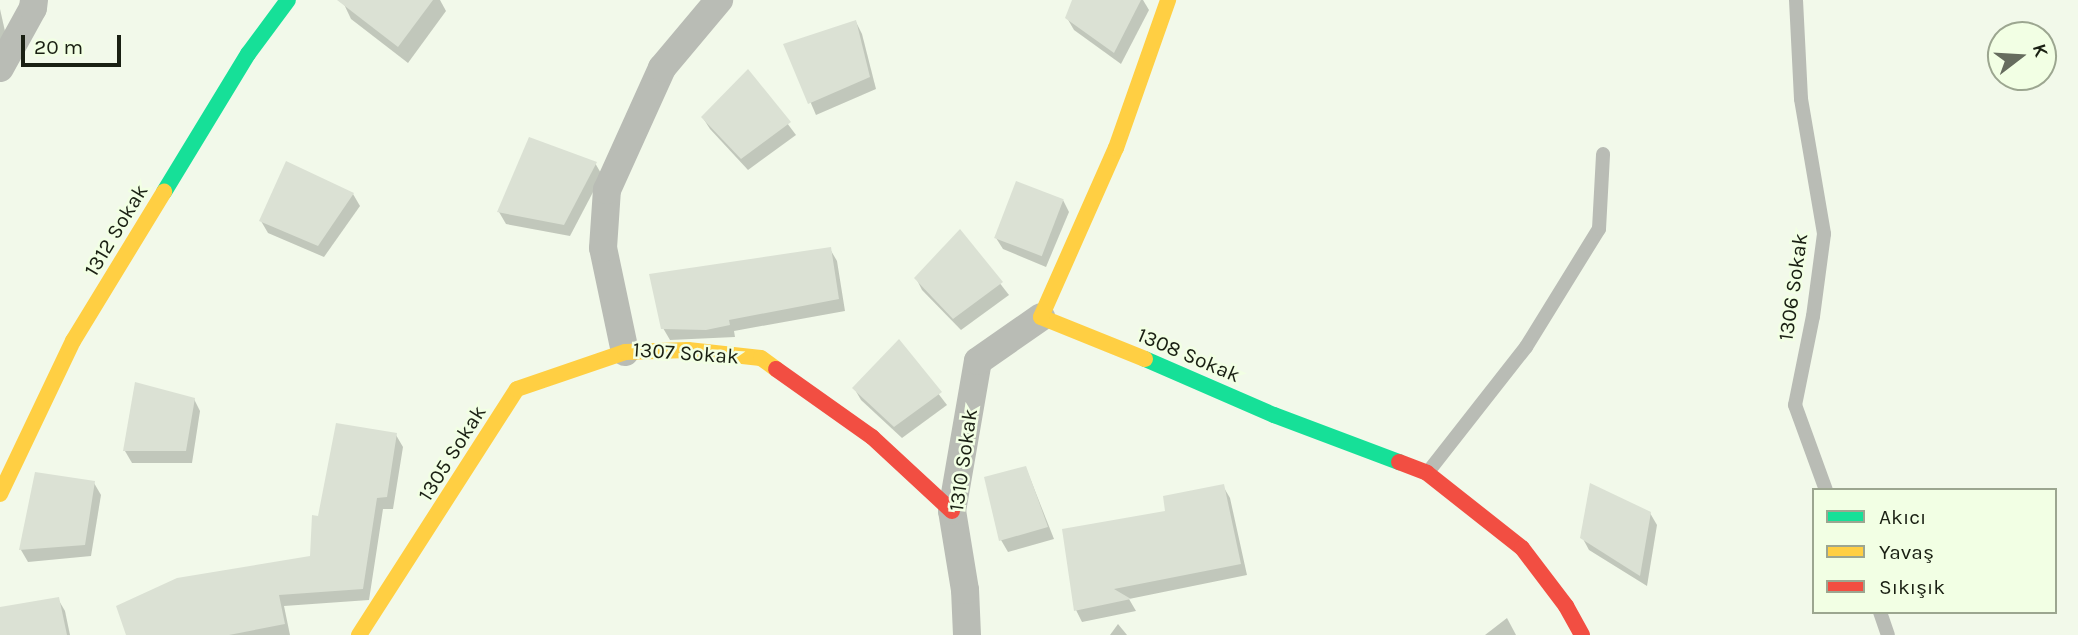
<!DOCTYPE html>
<html>
<head>
<meta charset="utf-8">
<style>
	body { margin:0 }
	#map { position:relative; width:2078px; height:635px; overflow:hidden; background:#f2f9ea; font-family:Karla,sans-serif }
	div>[style] { position:absolute }
	.shadow>* { inset:0; background:#0003 }
	.building>* { inset:0; background:#dbe1d4; transform-origin:0 0 }
	.lane>* { height:14px; margin:-7px; padding:0 7px; transform-origin:7px; border-radius:7px; background:#b9bcb5 }
	.street>* { height:28px; margin:-14px; padding:0 14px; transform-origin:14px; border-radius:14px; background:#b9bcb5 }
	.fast>* { height:16px; margin:-8px; padding:0 8px; transform-origin:8px; border-radius:8px; background:#16e098 }
	.slow>* { height:16px; margin:-8px; padding:0 8px; transform-origin:8px; border-radius:8px; background:#ffcf43 }
	.jam>* { height:16px; margin:-8px; padding:0 8px; transform-origin:8px; border-radius:8px; background:#f24e42 }
	span { translate:-50% -50%; white-space:nowrap; text-align:center; line-height:1.15; -webkit-text-stroke:5px #f2ffe4; paint-order:stroke }
	.street-label { font-size:21px; color:#1a2013 }
	.legend { position:absolute; left:1812px; top:488px; width:245px; height:126px; box-sizing:border-box; background:#f2ffe4; border:2px solid #9ca690; margin:0; padding:9px 12px; list-style:none; font-size:21px; color:#1a2013 }
	.legend li { display:flex; align-items:center; gap:14px; height:35px }
	.legend b { width:35px; border:2px solid #9ca690 }
	.north { position:absolute; left:1987px; top:21px; width:70px; height:70px; box-sizing:border-box; background:#f2ffe4; border:2px solid #9ca690; border-radius:50%; rotate:73deg; font-size:19px; font-weight:700; line-height:28px; text-align:center; color:#1a2013 }
	.north::after { content:''; display:block; margin:auto; width:24px; height:32px; background:#666c5e; clip-path:polygon(50% 0,100% 100%,50% 72%,0 100%) }
	.scale { position:absolute; left:21px; top:35px; width:100px; height:32px; box-sizing:border-box; border:4px solid #1a2013; border-top:0; padding-left:9px; font-size:21px; line-height:24px; white-space:nowrap; color:#1a2013; -webkit-text-stroke:5px #f2ffe4; paint-order:stroke }
</style>
</head>
<body>
<div id="map">
	<div class="shadow">
		<i style="clip-path:polygon(342px 0,440px 0,446px 11px,408px 63px,351px 19px)"></i>
		<i style="clip-path:polygon(1074px 0,1143px 0,1149px 10px,1121px 64px,1074px 30px,1067px 18px)"></i>
		<i style="clip-path:polygon(0 9px,9px 49px,0 51px)"></i>
		<i style="clip-path:polygon(856px 22px,862px 34px,876px 89px,816px 115px,786px 45px)"></i>
		<i style="clip-path:polygon(748px 71px,796px 135px,748px 170px,710px 129px,703px 118px)"></i>
		<i style="clip-path:polygon(595px 163px,602px 175px,570px 236px,506px 224px,499px 212px)"></i>
		<i style="clip-path:polygon(353px 194px,360px 206px,324px 257px,268px 233px,261px 221px)"></i>
		<i style="clip-path:polygon(1063px 200px,1069px 212px,1046px 267px,1003px 249px,996px 238px)"></i>
		<i style="clip-path:polygon(960px 232px,1009px 295px,961px 330px,922px 290px,916px 278px)"></i>
		<i style="clip-path:polygon(830px 249px,837px 261px,845px 311px,734px 331px,735px 337px,670px 340px,663px 328px)"></i>
		<i style="clip-path:polygon(899px 342px,947px 405px,902px 438px,861px 400px,854px 388px)"></i>
		<i style="clip-path:polygon(136px 384px,194px 399px,200px 411px,192px 463px,132px 463px,125px 451px)"></i>
		<i style="clip-path:polygon(396px 435px,403px 447px,393px 509px,383px 509px,369px 600px,284px 606px,290px 635px,127px 635px,312px 557px,320px 518px)"></i>
		<i style="clip-path:polygon(1026px 468px,1054px 539px,1008px 552px,1001px 540px)"></i>
		<i style="clip-path:polygon(36px 474px,94px 483px,101px 495px,91px 556px,28px 562px,21px 550px)"></i>
		<i style="clip-path:polygon(1223px 486px,1230px 498px,1247px 575px,1129px 599px,1136px 611px,1082px 622px,1076px 610px,1167px 512px)"></i>
		<i style="clip-path:polygon(1650px 513px,1657px 525px,1647px 586px,1589px 550px,1582px 537px)"></i>
		<i style="clip-path:polygon(58px 599px,65px 611px,70px 635px,0 635px,0 609px)"></i>
		<i style="clip-path:polygon(1507px 618px,1516px 635px,1485px 635px)"></i>
		<i style="clip-path:polygon(1118px 624px,1127px 635px,1110px 635px)"></i>
	</div>
	<div class="building">
		<i style="clip-path:polygon(337px 0,433px 0,398px 47px)"></i>
		<i style="clip-path:polygon(1072px 0,1141px 0,1114px 53px,1065px 18px)"></i>
		<i style="clip-path:polygon(856px 20px,870px 77px,808px 104px,783px 44px)"></i>
		<i style="clip-path:polygon(748px 69px,791px 122px,741px 159px,701px 117px)"></i>
		<i style="clip-path:polygon(529px 137px,597px 162px,564px 225px,497px 212px)"></i>
		<i style="clip-path:polygon(286px 161px,354px 193px,318px 246px,259px 221px)"></i>
		<i style="left:1016px;top:181px;width:51px;height:61px;rotate:21deg"></i>
		<i style="clip-path:polygon(960px 229px,1003px 282px,953px 319px,914px 278px)"></i>
		<i style="clip-path:polygon(831px 247px,839px 299px,729px 320px,730px 325px,706px 330px,661px 329px,649px 274px)"></i>
		<i style="clip-path:polygon(899px 339px,942px 392px,894px 427px,852px 388px)"></i>
		<i style="clip-path:polygon(135px 382px,195px 398px,186px 451px,123px 451px)"></i>
		<i style="clip-path:polygon(336px 423px,397px 433px,387px 497px,377px 498px,363px 589px,279px 595px,285px 624px,229px 635px,126px 635px,116px 606px,177px 578px,310px 556px,312px 515px,318px 516px)"></i>
		<i style="clip-path:polygon(1026px 466px,1048px 527px,999px 541px,984px 477px)"></i>
		<i style="clip-path:polygon(35px 472px,95px 481px,85px 545px,19px 550px)"></i>
		<i style="clip-path:polygon(1590px 483px,1651px 512px,1640px 576px,1580px 538px)"></i>
		<i style="clip-path:polygon(1224px 484px,1241px 564px,1114px 589px,1131px 599px,1074px 611px,1062px 529px,1165px 511px,1163px 496px)"></i>
		<i style="clip-path:polygon(59px 597px,67px 635px,0 635px,0 607px)"></i>
	</div>
	<div class="lane">
		<i style="left:1796px;top:0;width:99px;rotate:87.1deg"></i>
		<i style="left:1801px;top:99px;width:137px;rotate:80.3deg"></i>
		<i style="left:1824px;top:234px;width:83px;rotate:97.6deg"></i>
		<i style="left:1813px;top:316px;width:91px;rotate:101.4deg"></i>
		<i style="left:1795px;top:405px;width:90px;rotate:70deg"></i>
		<i style="left:1428px;top:472px;width:159px;rotate:-51.9deg"></i>
		<i style="left:1526px;top:347px;width:139px;rotate:-58.3deg"></i>
		<i style="left:1599px;top:229px;width:75px;rotate:-86.9deg"></i>
		<i style="left:1880px;top:612px;width:24px;rotate:71deg"></i>
	</div>
	<div class="street">
		<i style="left:0;top:68px;width:68px;rotate:-61.2deg"></i>
		<i style="left:33px;top:8px;width:8px;rotate:-83deg"></i>
		<i style="left:625px;top:352px;width:106px;rotate:-101.9deg"></i>
		<i style="left:603px;top:248px;width:58px;rotate:-86.1deg"></i>
		<i style="left:607px;top:190px;width:134px;rotate:-65.7deg"></i>
		<i style="left:662px;top:68px;width:89px;rotate:-50deg"></i>
		<i style="left:967px;top:635px;width:45px;rotate:-92.5deg"></i>
		<i style="left:965px;top:590px;width:80px;rotate:-99.3deg"></i>
		<i style="left:952px;top:511px;width:152px;rotate:-80.2deg"></i>
		<i style="left:978px;top:361px;width:77px;rotate:-34.9deg"></i>
	</div>
	<div class="fast">
		<i style="left:164px;top:192px;width:162px;rotate:-58.7deg"></i>
		<i style="left:248px;top:54px;width:67px;rotate:-53.5deg"></i>
		<i style="left:1145px;top:359px;width:141px;rotate:23.5deg"></i>
		<i style="left:1274px;top:415px;width:134px;rotate:20.6deg"></i>
	</div>
	<div class="slow">
		<i style="left:1145px;top:359px;width:112px;rotate:-158deg"></i>
		<i style="left:1041px;top:317px;width:185px;rotate:-66.1deg"></i>
		<i style="left:1116px;top:148px;width:157px;rotate:-70.6deg"></i>
		<i style="left:0;top:494px;width:170px;rotate:-64.5deg"></i>
		<i style="left:73px;top:341px;width:175px;rotate:-58.6deg"></i>
		<i style="left:359px;top:635px;width:292px;rotate:-57.3deg"></i>
		<i style="left:517px;top:389px;width:114px;rotate:-18.9deg"></i>
		<i style="left:625px;top:352px;width:63px;rotate:-1.8deg"></i>
		<i style="left:688px;top:350px;width:73px;rotate:6.3deg"></i>
		<i style="left:761px;top:358px;width:19px;rotate:36deg"></i>
	</div>
	<div class="jam">
		<i style="left:776px;top:369px;width:118px;rotate:35.3deg"></i>
		<i style="left:872px;top:437px;width:109px;rotate:42.8deg"></i>
		<i style="left:1399px;top:462px;width:30px;rotate:21deg"></i>
		<i style="left:1427px;top:473px;width:121px;rotate:38.3deg"></i>
		<i style="left:1522px;top:548px;width:73px;rotate:52.8deg"></i>
		<i style="left:1566px;top:606px;width:33px;rotate:61deg"></i>
	</div>
	<div class="street-label">
		<span style="left:116px;top:230px;rotate:-59deg">1312 Sokak</span>
		<span style="left:1793px;top:287px;rotate:-82deg">1306 Sokak</span>
		<span style="left:686px;top:353px;rotate:4deg">1307 Sokak</span>
		<span style="left:1189px;top:355px;rotate:23deg">1308 Sokak</span>
		<span style="left:452px;top:453px;rotate:-58deg">1305 Sokak</span>
		<span style="left:963px;top:460px;rotate:-82deg">1310 Sokak</span>
	</div>
	<ul class="legend">
	<li><b style="height:9px;background:#16e098"></b>Akıcı</li>
	<li><b style="height:9px;background:#ffcf43"></b>Yavaş</li>
	<li><b style="height:9px;background:#f24e42"></b>Sıkışık</li>
	</ul>
	<div class="north">K</div>
	<div class="scale">20 m</div>
</div>
</body>
</html>
